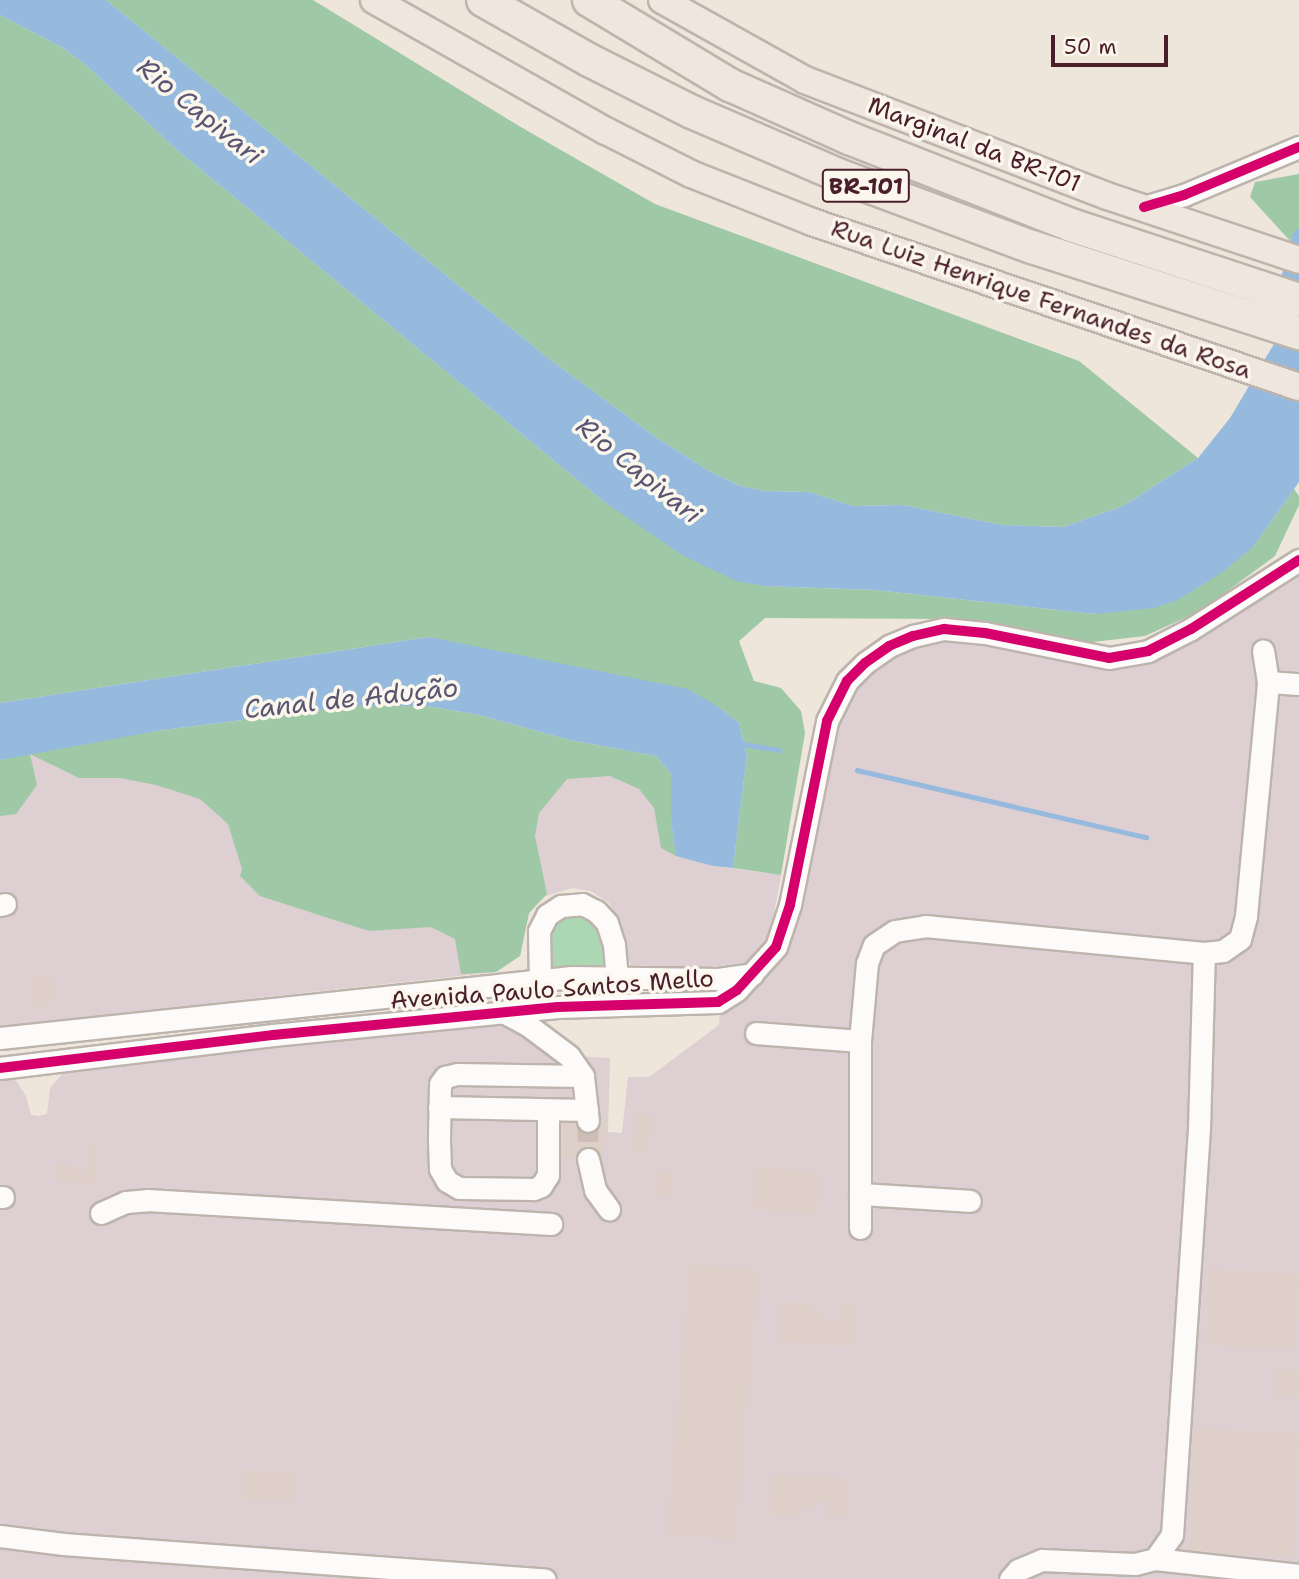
<!DOCTYPE html>
<html>
<head>
<meta charset="utf-8">
<style>
	body { margin:0 }
	#map { position:relative; width:1299px; height:1579px; overflow:hidden; background:#eee6da; font-family:"Shantell Sans",sans-serif }
	div>[style] { position:absolute }
	.industrial>* { inset:0; background:#decfd2 }
	.green>* { inset:0; background:#abd8b2 }
	.forest>* { inset:0; background:#9fc8a6 }
	.water>* { inset:0; background:#96bade }
	.stream>* { height:4.5px; margin:-2.25px; padding:0 2.25px; transform-origin:2.25px; border-radius:2.25px; background:#96bade }
	.building>* { inset:0; background:#dfcfc9; transform-origin:0 0 }
	.minor-tunnel>* { height:21px; margin-top:-10.5px; transform-origin:0; background:repeating-linear-gradient(90deg,#cdbeb7 0 21px,transparent 0 31px) }
	.roads { filter:drop-shadow(2px 0 #bdb4ad) drop-shadow(-2px 0 #bdb4ad) drop-shadow(0 2px #bdb4ad) drop-shadow(0 -2px #bdb4ad) }
	.minor>* { height:21px; margin:-10.5px; padding:0 10.5px; transform-origin:10.5px; border-radius:10.5px; background:#fcfbf9 }
	.major>* { height:26px; margin:-13px; padding:0 13px; transform-origin:13px; border-radius:13px; background:#efe6de }
	.highway>* { height:32px; margin:-16px; padding:0 16px; transform-origin:16px; border-radius:16px; background:#efe6de }
	.cycleway>* { height:10px; margin:-5px; padding:0 5px; transform-origin:5px; border-radius:5px; background:#d6006c }
	span { translate:-50% -50%; white-space:nowrap; text-align:center; line-height:1.15; -webkit-text-stroke:7px #fbf7ec; paint-order:stroke }
	.shield-label span { padding:2px 5px; background:#fbf7ec; border:2px solid; border-radius:5px; -webkit-text-stroke-width:0 }
	.shield-label { font-size:23px; color:#4a1f2b; font-weight:700 }
	.street-label { font-size:24px; color:#4a1f2b }
	.water-label { font-size:26px; color:#5a5573; font-style:italic }
	.scale { position:absolute; left:1051px; top:35px; width:117px; height:32px; box-sizing:border-box; border:4px solid #4a1f2b; border-top:0; padding-left:9px; font-size:21px; line-height:24px; white-space:nowrap; color:#4a1f2b; -webkit-text-stroke:5px #fbf7ec; paint-order:stroke }
</style>
</head>
<body>
<div id="map">
	<div class="industrial">
		<i style="clip-path:polygon(1299px 572px,1299px 1579px,0 1579px,0 1079px,14px 1078px,26px 1096px,31px 1115px,39px 1116px,47px 1114px,50px 1088px,63px 1073px,275px 1046px,506px 1023px,569px 1056px,610px 1058px,608px 1132px,622px 1133px,628px 1077px,649px 1077px,719px 1025px,720px 1012px,745px 998px,772px 970px,785px 952px,800px 907px,837px 724px,856px 688px,871px 671px,894px 656px,945px 640px,984px 643px,1109px 668px,1151px 662px,1197px 638px)"></i>
		<i style="clip-path:polygon(634px 750px,713px 866px,781px 875px,772px 924px,766px 941px,747px 963px,699px 968px,631px 965px,618px 938px,616px 916px,609px 903px,591px 891px,572px 888px,543px 897px,529px 913px,520px 956px,496px 972px,0 1026px,0 760px,30px 753px)"></i>
	</div>
	<div class="green">
		<i style="clip-path:polygon(580px 915px,598px 929px,604px 948px,603px 965px,548px 967px,550px 933px,555px 923px,565px 916px)"></i>
	</div>
	<div class="forest">
		<i style="clip-path:polygon(106px 0,313px 0,519px 126px,655px 204px,1079px 361px,1198px 458px,1123px 506px,1063px 527px,1002px 525px,903px 505px,853px 506px,809px 492px,765px 491px,740px 486px,709px 471px,654px 436px,548px 358px)"></i>
		<i style="clip-path:polygon(0 15px,63px 48px,87px 66px,177px 150px,603px 501px,764px 586px,875px 590px,1095px 614px,1254px 546px,1294px 489px,1299px 496px,1299px 505px,1275px 556px,1200px 611px,1145px 636px,1084px 643px,950px 619px,765px 618px,739px 641px,754px 681px,781px 688px,801px 711px,805px 733px,781px 875px,733px 868px,747px 755px,739px 723px,719px 707px,429px 637px,0 703px)"></i>
		<i style="clip-path:polygon(1299px 174px,1299px 228px,1290px 241px,1250px 197px,1255px 182px)"></i>
		<i style="clip-path:polygon(353px 706px,427px 706px,479px 715px,570px 740px,656px 756px,671px 774px,671px 821px,676px 856px,661px 848px,654px 808px,639px 789px,610px 776px,567px 779px,539px 813px,535px 836px,547px 894px,529px 913px,520px 956px,496px 972px,461px 974px,455px 939px,431px 927px,369px 931px,260px 896px,240px 876px,242px 869px,228px 824px,200px 799px,156px 785px,120px 778px,79px 778px,30px 754px,37px 785px,16px 814px,0 816px,0 760px,30px 753px,102px 740px,163px 730px)"></i>
	</div>
	<div class="water">
		<i style="clip-path:polygon(0 0,106px 0,548px 358px,654px 436px,709px 471px,740px 486px,765px 491px,809px 492px,853px 506px,903px 505px,1002px 525px,1063px 527px,1123px 506px,1198px 458px,1230px 418px,1274px 344px,1282px 319px,1281px 278px,1293px 233px,1299px 228px,1299px 482px,1254px 546px,1224px 571px,1178px 600px,1154px 608px,1095px 614px,875px 590px,764px 586px,736px 581px,682px 555px,603px 501px,177px 150px,87px 66px,63px 48px,0 15px)"></i>
		<i style="clip-path:polygon(429px 637px,688px 689px,719px 707px,739px 723px,747px 755px,733px 868px,713px 866px,676px 856px,671px 821px,671px 774px,656px 756px,570px 740px,479px 715px,427px 706px,353px 706px,163px 730px,0 760px,0 703px)"></i>
	</div>
	<div class="stream">
		<i style="left:738px;top:743px;width:42px;rotate:9.7deg"></i>
		<i style="left:857px;top:770px;width:297px;rotate:13.1deg"></i>
	</div>
	<div class="building">
		<i style="clip-path:polygon(51px 974px,54px 999px,46px 1000px,47px 1006px,34px 1008px,30px 977px)"></i>
		<i style="left:636px;top:1114px;width:16px;height:39px;rotate:4deg"></i>
		<i style="left:564px;top:1119px;width:42px;height:39px;rotate:4deg"></i>
		<i style="clip-path:polygon(88px 1142px,98px 1142px,95px 1184px,55px 1180px,56px 1164px,77px 1166px,76px 1173px,86px 1174px)"></i>
		<i style="left:757px;top:1167px;width:64px;height:42px;rotate:5deg"></i>
		<i style="left:659px;top:1171px;width:13px;height:27px;rotate:4deg"></i>
		<i style="left:690px;top:1264px;width:69px;height:271px;rotate:5deg"></i>
		<i style="left:1209px;top:1269px;width:90px;height:76px;rotate:3deg"></i>
		<i style="clip-path:polygon(780px 1302px,811px 1304px,811px 1311px,825px 1312px,824px 1320px,838px 1321px,839px 1305px,855px 1306px,853px 1346px,778px 1342px)"></i>
		<i style="left:1276px;top:1370px;width:23px;height:27px;rotate:2deg"></i>
		<i style="left:1196px;top:1428px;width:103px;height:124px;rotate:3deg"></i>
		<i style="left:244px;top:1470px;width:50px;height:29px;rotate:3deg"></i>
		<i style="clip-path:polygon(771px 1474px,846px 1478px,845px 1518px,828px 1517px,829px 1502px,815px 1501px,814px 1510px,801px 1509px,800px 1516px,770px 1515px)"></i>
	</div>
	<div class="minor-tunnel">
		<i style="left:588px;top:1121px;width:38px;rotate:90deg"></i>
	</div>
	<div class="roads">
		<div class="minor">
			<i style="left:1144px;top:207px;width:42px;rotate:-16.7deg"></i>
			<i style="left:1184px;top:195px;width:125px;rotate:-22.7deg"></i>
			<i style="left:1268px;top:682px;width:31px;rotate:4deg"></i>
			<i style="left:0;top:905px;width:5px;rotate:-11deg"></i>
			<i style="left:540px;top:980px;width:49px;rotate:-91.2deg"></i>
			<i style="left:539px;top:931px;width:18px;rotate:-63deg"></i>
			<i style="left:547px;top:915px;width:17px;rotate:-33deg"></i>
			<i style="left:561px;top:906px;width:21px;rotate:-5deg"></i>
			<i style="left:582px;top:904px;width:16px;rotate:27deg"></i>
			<i style="left:596px;top:911px;width:16px;rotate:47deg"></i>
			<i style="left:607px;top:923px;width:23px;rotate:72deg"></i>
			<i style="left:614px;top:945px;width:44px;rotate:84.8deg"></i>
			<i style="left:506px;top:1011px;width:2px;rotate:117deg"></i>
			<i style="left:505px;top:1013px;width:27px;rotate:28deg"></i>
			<i style="left:529px;top:1026px;width:50px;rotate:36.9deg"></i>
			<i style="left:569px;top:1056px;width:24px;rotate:55deg"></i>
			<i style="left:583px;top:1076px;width:45px;rotate:83.7deg"></i>
			<i style="left:756px;top:1033px;width:104px;rotate:4.4deg"></i>
			<i style="left:0;top:1038px;width:575px;rotate:-6.09deg"></i>
			<i style="left:572px;top:977px;width:146px;rotate:0.8deg"></i>
			<i style="left:718px;top:979px;width:35px;rotate:-8deg"></i>
			<i style="left:0;top:1068px;width:275px;rotate:-6.9deg"></i>
			<i style="left:273px;top:1035px;width:286px;rotate:-5.6deg"></i>
			<i style="left:558px;top:1007px;width:160px;rotate:-1.8deg"></i>
			<i style="left:718px;top:1002px;width:22px;rotate:-32deg"></i>
			<i style="left:737px;top:990px;width:58px;rotate:-47.8deg"></i>
			<i style="left:776px;top:947px;width:44px;rotate:-71.6deg"></i>
			<i style="left:790px;top:905px;width:188px;rotate:-78.6deg"></i>
			<i style="left:827px;top:721px;width:45px;rotate:-63.4deg"></i>
			<i style="left:847px;top:681px;width:25px;rotate:-45deg"></i>
			<i style="left:865px;top:663px;width:29px;rotate:-35deg"></i>
			<i style="left:889px;top:646px;width:26px;rotate:-23deg"></i>
			<i style="left:913px;top:636px;width:32px;rotate:-13deg"></i>
			<i style="left:944px;top:629px;width:41px;rotate:5.6deg"></i>
			<i style="left:985px;top:633px;width:126px;rotate:11.4deg"></i>
			<i style="left:1109px;top:658px;width:40px;rotate:-10deg"></i>
			<i style="left:1148px;top:651px;width:48px;rotate:-27.1deg"></i>
			<i style="left:1191px;top:629px;width:128px;rotate:-32.6deg"></i>
			<i style="left:439px;top:1107px;width:148px;rotate:1.2deg"></i>
			<i style="left:548px;top:1110px;width:65px;rotate:90deg"></i>
			<i style="left:548px;top:1175px;width:13px;rotate:122deg"></i>
			<i style="left:541px;top:1186px;width:8px;rotate:157deg"></i>
			<i style="left:534px;top:1189px;width:75px;rotate:-179.2deg"></i>
			<i style="left:459px;top:1188px;width:14px;rotate:-150deg"></i>
			<i style="left:447px;top:1181px;width:14px;rotate:-120deg"></i>
			<i style="left:440px;top:1169px;width:32px;rotate:-92deg"></i>
			<i style="left:439px;top:1137px;width:53px;rotate:-88.9deg"></i>
			<i style="left:440px;top:1084px;width:9px;rotate:-54deg"></i>
			<i style="left:445px;top:1077px;width:12px;rotate:-14deg"></i>
			<i style="left:457px;top:1074px;width:126px;rotate:0.9deg"></i>
			<i style="left:588px;top:1159px;width:32px;rotate:77deg"></i>
			<i style="left:595px;top:1190px;width:24px;rotate:54deg"></i>
			<i style="left:860px;top:1194px;width:110px;rotate:3.6deg"></i>
			<i style="left:0;top:1197px;width:3px"></i>
			<i style="left:101px;top:1213px;width:27px;rotate:-24deg"></i>
			<i style="left:126px;top:1202px;width:21px;rotate:-5deg"></i>
			<i style="left:147px;top:1200px;width:405px;rotate:3.4deg"></i>
			<i style="left:860px;top:1228px;width:187px;rotate:-90deg"></i>
			<i style="left:860px;top:1041px;width:78px;rotate:-84.9deg"></i>
			<i style="left:867px;top:963px;width:19px;rotate:-69deg"></i>
			<i style="left:874px;top:945px;width:25px;rotate:-34deg"></i>
			<i style="left:895px;top:931px;width:30px;rotate:-9deg"></i>
			<i style="left:925px;top:926px;width:280px;rotate:5.5deg"></i>
			<i style="left:1204px;top:953px;width:19px;rotate:-6deg"></i>
			<i style="left:1223px;top:951px;width:21px;rotate:-35deg"></i>
			<i style="left:1240px;top:939px;width:24px;rotate:-75deg"></i>
			<i style="left:1246px;top:916px;width:235px;rotate:-84.6deg"></i>
			<i style="left:1268px;top:682px;width:32px;rotate:-99deg"></i>
			<i style="left:0;top:1536px;width:64px;rotate:7.2deg"></i>
			<i style="left:63px;top:1544px;width:483px;rotate:4.2deg"></i>
			<i style="left:1155px;top:1559px;width:145px;rotate:6.3deg"></i>
			<i style="left:1010px;top:1579px;width:12px;rotate:-48deg"></i>
			<i style="left:1018px;top:1570px;width:26px;rotate:-23deg"></i>
			<i style="left:1042px;top:1560px;width:93px;rotate:2.5deg"></i>
			<i style="left:1135px;top:1564px;width:21px;rotate:-14deg"></i>
			<i style="left:1155px;top:1559px;width:29px;rotate:-55deg"></i>
			<i style="left:1172px;top:1535px;width:407px;rotate:-86.2deg"></i>
			<i style="left:1199px;top:1129px;width:176px;rotate:-88.4deg"></i>
		</div>
		<div class="major">
			<i style="left:374px;top:0;width:266px;rotate:29.5deg"></i>
			<i style="left:606px;top:131px;width:95px;rotate:26.8deg"></i>
			<i style="left:691px;top:174px;width:130px;rotate:21.6deg"></i>
			<i style="left:812px;top:222px;width:514px;rotate:18.72deg"></i>
			<i style="left:662px;top:0;width:164px;rotate:29.2deg"></i>
			<i style="left:805px;top:80px;width:324px;rotate:21deg"></i>
			<i style="left:1107px;top:196px;width:202px;rotate:18.4deg"></i>
		</div>
		<div class="highway">
			<i style="left:483px;top:0;width:122px;rotate:29.5deg"></i>
			<i style="left:589px;top:60px;width:115px;rotate:26.8deg"></i>
			<i style="left:692px;top:112px;width:159px;rotate:23.3deg"></i>
			<i style="left:838px;top:175px;width:207px;rotate:20.4deg"></i>
			<i style="left:1032px;top:247px;width:281px;rotate:17.9deg"></i>
			<i style="left:589px;top:0;width:165px;rotate:31.1deg"></i>
			<i style="left:730px;top:85px;width:130px;rotate:24deg"></i>
			<i style="left:849px;top:138px;width:238px;rotate:21.4deg"></i>
			<i style="left:1071px;top:225px;width:240px;rotate:18.2deg"></i>
		</div>
	</div>
	<div class="cycleway">
		<i style="left:1144px;top:207px;width:42px;rotate:-16.7deg"></i>
		<i style="left:1184px;top:195px;width:125px;rotate:-22.7deg"></i>
		<i style="left:0;top:1068px;width:275px;rotate:-6.9deg"></i>
		<i style="left:273px;top:1035px;width:286px;rotate:-5.6deg"></i>
		<i style="left:558px;top:1007px;width:160px;rotate:-1.8deg"></i>
		<i style="left:718px;top:1002px;width:22px;rotate:-32deg"></i>
		<i style="left:737px;top:990px;width:58px;rotate:-47.8deg"></i>
		<i style="left:776px;top:947px;width:44px;rotate:-71.6deg"></i>
		<i style="left:790px;top:905px;width:188px;rotate:-78.6deg"></i>
		<i style="left:827px;top:721px;width:45px;rotate:-63.4deg"></i>
		<i style="left:847px;top:681px;width:25px;rotate:-45deg"></i>
		<i style="left:865px;top:663px;width:29px;rotate:-35deg"></i>
		<i style="left:889px;top:646px;width:26px;rotate:-23deg"></i>
		<i style="left:913px;top:636px;width:32px;rotate:-13deg"></i>
		<i style="left:944px;top:629px;width:41px;rotate:5.6deg"></i>
		<i style="left:985px;top:633px;width:126px;rotate:11.4deg"></i>
		<i style="left:1109px;top:658px;width:40px;rotate:-10deg"></i>
		<i style="left:1148px;top:651px;width:48px;rotate:-27.1deg"></i>
		<i style="left:1191px;top:629px;width:128px;rotate:-32.6deg"></i>
	</div>
	<div class="shield-label">
		<span style="left:866px;top:186px">BR-101</span>
	</div>
	<div class="street-label">
		<span style="left:974px;top:145px;rotate:21deg">Marginal da BR-101</span>
		<span style="left:1041px;top:300px;rotate:19deg">Rua Luiz Henrique Fernandes da Rosa</span>
		<span style="left:552px;top:990px;rotate:-4deg">Avenida Paulo Santos Mello</span>
	</div>
	<div class="water-label">
		<span style="left:200px;top:111px;rotate:39deg">Rio Capivari</span>
		<span style="left:639px;top:470px;rotate:39deg">Rio Capivari</span>
		<span style="left:351px;top:698px;rotate:-6deg">Canal de Adução</span>
	</div>
	<div class="scale">50 m</div>
</div>
</body>
</html>
